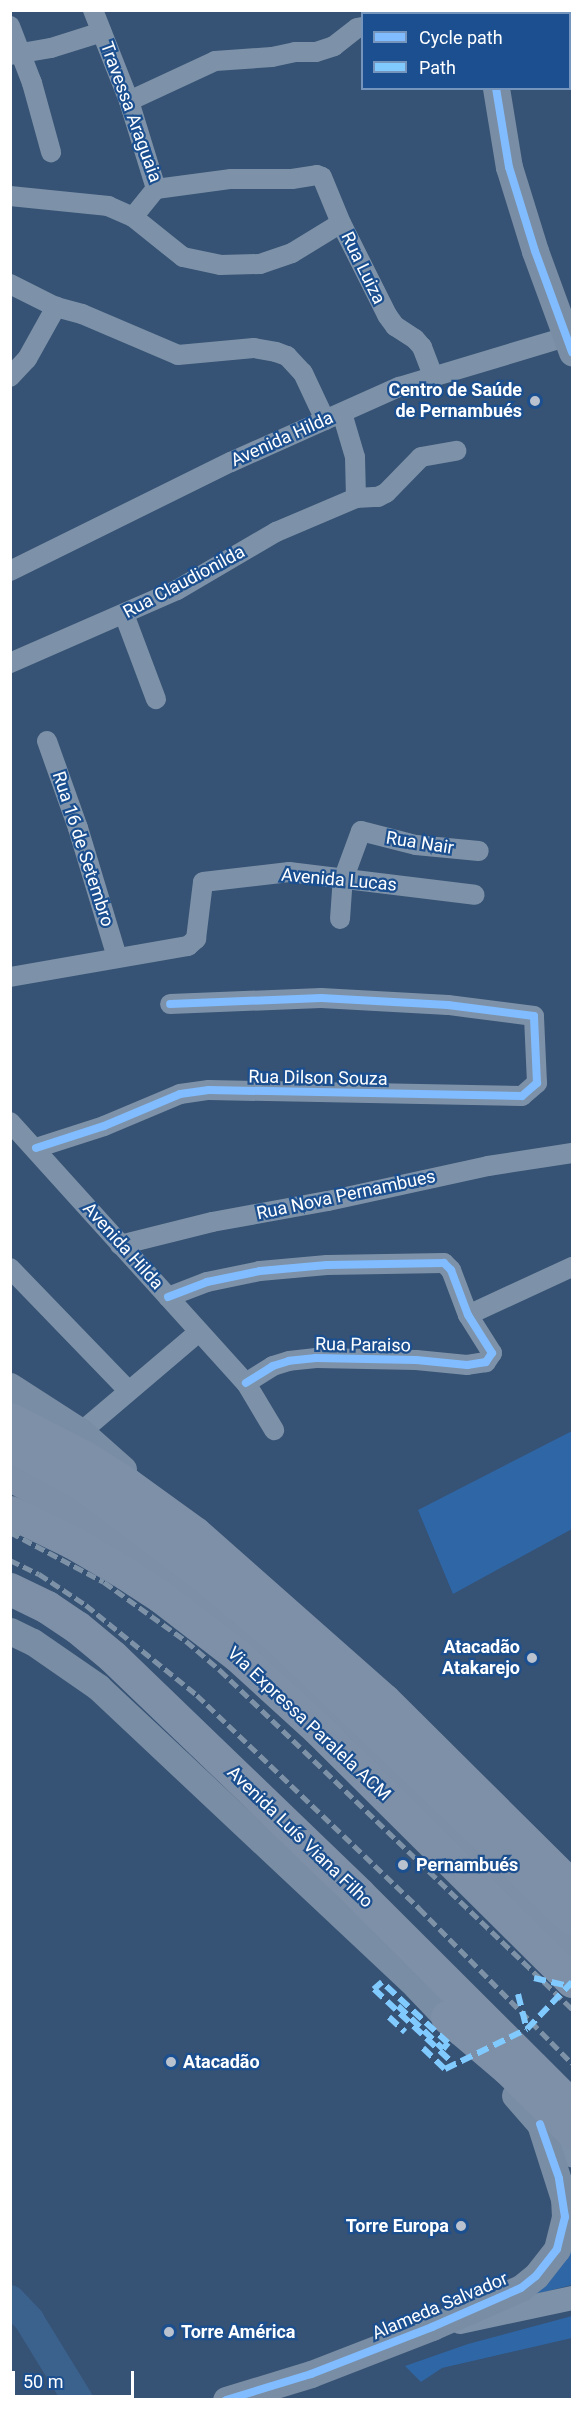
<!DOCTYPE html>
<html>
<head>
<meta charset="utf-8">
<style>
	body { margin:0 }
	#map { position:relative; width:583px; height:2410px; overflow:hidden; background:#365274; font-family:Roboto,sans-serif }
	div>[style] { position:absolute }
	.green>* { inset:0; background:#2f66a5 }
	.river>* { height:30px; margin:-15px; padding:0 15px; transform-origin:15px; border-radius:15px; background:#3b618d }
	.minor>* { height:20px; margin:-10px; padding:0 10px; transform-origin:10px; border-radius:10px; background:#7d92a8 }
	.tertiary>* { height:24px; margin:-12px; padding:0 12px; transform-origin:12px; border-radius:12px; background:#7d92a8 }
	.secondary>* { height:27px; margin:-13.5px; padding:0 13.5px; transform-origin:13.5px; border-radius:13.5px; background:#798da4 }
	.primary>* { height:32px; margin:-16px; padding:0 16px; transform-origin:16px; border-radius:16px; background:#7d8ea7 }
	.trunk>* { height:33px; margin:-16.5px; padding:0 16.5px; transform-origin:16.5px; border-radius:16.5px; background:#7e90a7 }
	.rail>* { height:4.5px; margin-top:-2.25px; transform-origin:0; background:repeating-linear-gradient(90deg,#7e92a7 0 10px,transparent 0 14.5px) }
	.quiet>* { height:6px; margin-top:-3px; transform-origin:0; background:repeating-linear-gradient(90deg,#80caff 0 12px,transparent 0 18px) }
	.cycleway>* { height:8px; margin:-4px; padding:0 4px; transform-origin:4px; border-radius:4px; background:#80bcff }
	.dots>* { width:16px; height:16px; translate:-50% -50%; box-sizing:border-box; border:3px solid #1b4f8f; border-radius:50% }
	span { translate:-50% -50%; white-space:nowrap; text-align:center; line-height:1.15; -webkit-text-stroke:4.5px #1b4f8f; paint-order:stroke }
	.street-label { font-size:18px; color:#fff }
	.poi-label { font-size:18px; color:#fff; font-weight:700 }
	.right { translate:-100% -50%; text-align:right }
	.left { translate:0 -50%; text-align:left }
	.frame { position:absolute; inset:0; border:12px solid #fff; pointer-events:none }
	.legend { position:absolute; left:361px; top:12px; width:210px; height:78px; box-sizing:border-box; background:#1b4f8f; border:2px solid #7695bc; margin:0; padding:8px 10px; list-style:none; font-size:18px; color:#fff }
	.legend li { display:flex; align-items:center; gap:12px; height:30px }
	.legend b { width:30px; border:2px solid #7695bc }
	.scale { position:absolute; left:12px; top:2371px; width:122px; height:27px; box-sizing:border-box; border:3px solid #fff; border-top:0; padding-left:8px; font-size:18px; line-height:21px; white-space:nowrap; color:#fff; -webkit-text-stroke:4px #1b4f8f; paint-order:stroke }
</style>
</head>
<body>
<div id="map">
	<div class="green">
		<i style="clip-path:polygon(572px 1431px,572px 1529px,453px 1594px,418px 1510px)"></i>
		<i style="clip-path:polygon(572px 2239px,572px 2285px,524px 2297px)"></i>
		<i style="clip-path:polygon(572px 2316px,572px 2338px,442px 2368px,421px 2382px,405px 2366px,468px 2344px)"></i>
	</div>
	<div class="river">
		<i style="left:10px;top:2300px;width:28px;rotate:46deg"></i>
		<i style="left:29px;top:2320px;width:94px;rotate:58.5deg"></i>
	</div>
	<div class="minor">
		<i style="left:93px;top:10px;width:98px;rotate:68.4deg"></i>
		<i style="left:129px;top:101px;width:92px;rotate:72.9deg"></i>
		<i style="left:407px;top:10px;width:4px;rotate:76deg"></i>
		<i style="left:10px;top:26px;width:61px;rotate:68.9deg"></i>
		<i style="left:32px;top:83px;width:72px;rotate:74.6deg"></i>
		<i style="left:10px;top:55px;width:42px;rotate:-9.7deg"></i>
		<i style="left:51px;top:48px;width:53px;rotate:-17.4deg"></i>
		<i style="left:129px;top:101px;width:95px;rotate:-24.9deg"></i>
		<i style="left:215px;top:61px;width:57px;rotate:-4deg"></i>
		<i style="left:272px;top:57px;width:24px;rotate:-12deg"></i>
		<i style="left:295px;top:52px;width:21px"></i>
		<i style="left:316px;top:52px;width:19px;rotate:-18deg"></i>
		<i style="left:334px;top:46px;width:29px;rotate:-38deg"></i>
		<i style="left:357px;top:28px;width:5px;rotate:-11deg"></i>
		<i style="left:156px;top:189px;width:76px;rotate:-7.6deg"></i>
		<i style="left:231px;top:179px;width:61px"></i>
		<i style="left:292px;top:179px;width:25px;rotate:-9deg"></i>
		<i style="left:317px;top:175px;width:5px;rotate:22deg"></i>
		<i style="left:322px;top:177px;width:50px;rotate:67.6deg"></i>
		<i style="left:341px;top:223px;width:103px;rotate:63.4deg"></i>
		<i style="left:387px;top:315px;width:14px;rotate:54deg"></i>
		<i style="left:395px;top:326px;width:24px;rotate:33deg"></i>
		<i style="left:415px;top:339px;width:11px;rotate:49deg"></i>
		<i style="left:422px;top:347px;width:30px;rotate:69deg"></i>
		<i style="left:10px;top:196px;width:99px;rotate:5.8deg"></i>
		<i style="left:108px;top:206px;width:27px;rotate:24deg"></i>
		<i style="left:133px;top:217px;width:36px;rotate:-51deg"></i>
		<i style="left:133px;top:217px;width:64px;rotate:38.7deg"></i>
		<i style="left:183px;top:257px;width:38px;rotate:12deg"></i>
		<i style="left:220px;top:265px;width:40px;rotate:-1.4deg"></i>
		<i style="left:260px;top:264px;width:34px;rotate:-19deg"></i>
		<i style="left:292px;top:253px;width:57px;rotate:-31.5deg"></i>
		<i style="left:10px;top:284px;width:51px;rotate:26.6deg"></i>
		<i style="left:56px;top:307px;width:27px;rotate:15deg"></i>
		<i style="left:82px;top:314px;width:104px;rotate:23.1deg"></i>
		<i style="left:178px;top:355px;width:76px;rotate:-5.3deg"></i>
		<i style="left:254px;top:348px;width:22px;rotate:10deg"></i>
		<i style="left:276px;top:352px;width:12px;rotate:20deg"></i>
		<i style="left:287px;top:356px;width:23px;rotate:47deg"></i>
		<i style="left:303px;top:373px;width:52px;rotate:64.9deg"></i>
		<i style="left:10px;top:377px;width:25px;rotate:-47deg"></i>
		<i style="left:27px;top:359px;width:60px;rotate:-60.9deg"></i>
		<i style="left:356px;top:498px;width:22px;rotate:-3deg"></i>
		<i style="left:378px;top:497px;width:9px;rotate:-27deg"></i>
		<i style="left:386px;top:493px;width:50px;rotate:-45.8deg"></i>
		<i style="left:421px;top:457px;width:36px;rotate:-10deg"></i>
		<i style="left:10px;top:571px;width:246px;rotate:-26.3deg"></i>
		<i style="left:231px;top:462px;width:184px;rotate:-24.1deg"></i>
		<i style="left:399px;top:387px;width:174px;rotate:-16.7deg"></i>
		<i style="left:124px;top:614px;width:91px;rotate:69.4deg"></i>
		<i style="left:10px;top:663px;width:182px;rotate:-23.6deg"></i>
		<i style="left:177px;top:590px;width:115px;rotate:-30.4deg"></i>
		<i style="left:276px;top:532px;width:87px;rotate:-23deg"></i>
		<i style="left:356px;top:498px;width:41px;rotate:-91.4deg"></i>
		<i style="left:355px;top:457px;width:46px;rotate:-106.5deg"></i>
		<i style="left:47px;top:741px;width:92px;rotate:70.4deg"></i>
		<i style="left:78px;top:828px;width:135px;rotate:73.2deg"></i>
		<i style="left:340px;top:919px;width:39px;rotate:-86deg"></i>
		<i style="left:343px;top:880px;width:52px;rotate:-69.8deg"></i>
		<i style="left:361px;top:831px;width:57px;rotate:14.3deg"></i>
		<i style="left:416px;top:845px;width:63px;rotate:5.4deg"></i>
		<i style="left:10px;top:977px;width:181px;rotate:-9.9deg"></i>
		<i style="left:188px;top:946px;width:11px;rotate:-41deg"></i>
		<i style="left:196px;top:939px;width:57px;rotate:-83deg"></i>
		<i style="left:203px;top:882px;width:87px;rotate:-6.6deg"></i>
		<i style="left:289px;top:872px;width:187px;rotate:7deg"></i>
		<i style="left:10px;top:1122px;width:352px;rotate:47.9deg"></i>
		<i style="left:246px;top:1383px;width:55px;rotate:59.2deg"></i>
		<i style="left:36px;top:1148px;width:71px;rotate:-17.9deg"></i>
		<i style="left:104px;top:1126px;width:82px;rotate:-22.8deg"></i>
		<i style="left:180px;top:1094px;width:29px;rotate:-8deg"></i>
		<i style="left:209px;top:1090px;width:313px;rotate:1.1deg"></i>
		<i style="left:522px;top:1096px;width:20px;rotate:-41deg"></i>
		<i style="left:537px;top:1083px;width:67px;rotate:-92.6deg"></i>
		<i style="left:534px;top:1016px;width:87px;rotate:-172.7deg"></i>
		<i style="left:448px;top:1005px;width:127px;rotate:-176.8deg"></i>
		<i style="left:321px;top:998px;width:151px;rotate:177.7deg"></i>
		<i style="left:120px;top:1245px;width:95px;rotate:-14deg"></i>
		<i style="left:212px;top:1222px;width:118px;rotate:-10.3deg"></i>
		<i style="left:328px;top:1201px;width:164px;rotate:-12.3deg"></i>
		<i style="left:488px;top:1166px;width:85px;rotate:-8.8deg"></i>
		<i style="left:10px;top:1268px;width:170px;rotate:46deg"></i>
		<i style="left:168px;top:1297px;width:42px;rotate:-21deg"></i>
		<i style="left:207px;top:1282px;width:54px;rotate:-11.7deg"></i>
		<i style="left:260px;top:1271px;width:67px;rotate:-5.1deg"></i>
		<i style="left:327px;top:1265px;width:117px;rotate:-1deg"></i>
		<i style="left:444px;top:1263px;width:10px;rotate:45deg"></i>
		<i style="left:451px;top:1270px;width:48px;rotate:69.3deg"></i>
		<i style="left:468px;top:1315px;width:45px;rotate:57.7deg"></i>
		<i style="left:492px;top:1353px;width:11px;rotate:124deg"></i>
		<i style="left:486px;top:1362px;width:19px;rotate:171deg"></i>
		<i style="left:467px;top:1365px;width:51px;rotate:-174.4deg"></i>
		<i style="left:416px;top:1360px;width:100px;rotate:-178.9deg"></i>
		<i style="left:316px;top:1358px;width:27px;rotate:174deg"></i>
		<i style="left:289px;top:1361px;width:17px;rotate:163deg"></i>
		<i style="left:273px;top:1366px;width:32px;rotate:148deg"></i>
		<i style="left:468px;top:1315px;width:115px;rotate:-24.8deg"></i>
		<i style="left:81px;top:1432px;width:155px;rotate:-40.3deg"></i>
	</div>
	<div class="tertiary">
		<i style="left:540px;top:2124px;width:45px;rotate:44.1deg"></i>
		<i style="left:460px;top:2322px;width:115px;rotate:-12.1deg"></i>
	</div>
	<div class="secondary">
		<i style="left:502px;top:14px;width:4px;rotate:-76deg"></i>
		<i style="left:496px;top:88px;width:80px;rotate:80.7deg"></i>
		<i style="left:509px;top:167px;width:88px;rotate:72.8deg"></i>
		<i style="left:535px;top:251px;width:108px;rotate:69.9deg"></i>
		<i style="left:10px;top:1386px;width:85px;rotate:32.9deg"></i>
		<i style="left:81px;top:1432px;width:56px;rotate:41.4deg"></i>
		<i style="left:10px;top:1631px;width:25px;rotate:26deg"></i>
		<i style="left:33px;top:1642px;width:79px;rotate:34.7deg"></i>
		<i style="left:98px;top:1687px;width:436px;rotate:43.2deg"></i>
		<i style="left:416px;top:1986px;width:64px;rotate:46.3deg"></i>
		<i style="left:226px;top:2400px;width:89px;rotate:-17deg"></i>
		<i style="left:311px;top:2374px;width:130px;rotate:-21.2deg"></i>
		<i style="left:432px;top:2327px;width:97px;rotate:-23.7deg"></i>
		<i style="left:521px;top:2288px;width:19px;rotate:-39deg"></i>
		<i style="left:536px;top:2276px;width:34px;rotate:-52deg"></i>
		<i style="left:557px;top:2249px;width:33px;rotate:-76deg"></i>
		<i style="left:565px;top:2217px;width:18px;rotate:-93deg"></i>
		<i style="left:564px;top:2199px;width:79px;rotate:-107.7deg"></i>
		<i style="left:540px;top:2124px;width:38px;rotate:-131deg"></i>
	</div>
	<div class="primary">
		<i style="left:10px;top:1475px;width:75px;rotate:30.3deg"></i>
		<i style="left:75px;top:1513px;width:130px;rotate:34.1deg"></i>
		<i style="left:183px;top:1586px;width:77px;rotate:39.2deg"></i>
		<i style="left:243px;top:1635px;width:85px;rotate:42.1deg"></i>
		<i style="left:306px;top:1692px;width:373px;rotate:44.6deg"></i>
	</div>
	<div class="trunk">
		<i style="left:10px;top:1419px;width:83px;rotate:27.2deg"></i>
		<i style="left:84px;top:1457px;width:51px;rotate:32.1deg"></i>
		<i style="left:127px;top:1484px;width:84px;rotate:35.8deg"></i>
		<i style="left:195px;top:1533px;width:252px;rotate:41.5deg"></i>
		<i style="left:384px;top:1700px;width:265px;rotate:44.8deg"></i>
		<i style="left:10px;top:1445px;width:82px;rotate:28.4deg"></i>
		<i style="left:82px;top:1484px;width:159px;rotate:37.1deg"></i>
		<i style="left:209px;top:1580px;width:89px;rotate:40deg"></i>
		<i style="left:277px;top:1637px;width:408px;rotate:43.7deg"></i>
		<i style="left:10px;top:1512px;width:69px;rotate:25.8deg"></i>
		<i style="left:72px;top:1542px;width:56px;rotate:30.3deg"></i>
		<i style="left:120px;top:1570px;width:48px;rotate:33deg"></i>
		<i style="left:160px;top:1596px;width:97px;rotate:37.5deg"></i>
		<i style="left:237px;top:1655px;width:108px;rotate:42.4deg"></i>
		<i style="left:317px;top:1728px;width:359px;rotate:44.8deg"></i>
		<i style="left:10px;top:1589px;width:41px;rotate:25.9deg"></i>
		<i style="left:47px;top:1607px;width:36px;rotate:34deg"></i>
		<i style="left:77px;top:1627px;width:45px;rotate:39.6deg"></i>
		<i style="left:112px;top:1656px;width:343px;rotate:43.9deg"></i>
		<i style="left:359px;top:1894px;width:301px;rotate:44.9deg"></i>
		<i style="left:447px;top:2017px;width:80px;rotate:40.4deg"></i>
		<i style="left:508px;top:2069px;width:90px;rotate:44.5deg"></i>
	</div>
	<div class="rail">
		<i style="left:10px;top:1532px;width:106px;rotate:28deg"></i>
		<i style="left:104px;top:1582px;width:101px;rotate:35.7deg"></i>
		<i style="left:186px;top:1641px;width:45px;rotate:40.5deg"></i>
		<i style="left:220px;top:1670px;width:489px;rotate:43.9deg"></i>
		<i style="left:10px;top:1560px;width:32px;rotate:26deg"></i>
		<i style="left:39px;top:1574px;width:56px;rotate:33.4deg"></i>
		<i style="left:86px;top:1605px;width:143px;rotate:39deg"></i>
		<i style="left:197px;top:1695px;width:308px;rotate:43.8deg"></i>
		<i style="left:419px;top:1908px;width:218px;rotate:45.4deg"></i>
	</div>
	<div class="quiet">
		<i style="left:534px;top:1978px;width:35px;rotate:13deg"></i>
		<i style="left:518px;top:1994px;width:36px;rotate:76deg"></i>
		<i style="left:527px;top:2029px;width:65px;rotate:-46.2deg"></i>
		<i style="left:398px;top:2006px;width:62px;rotate:43.7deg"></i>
		<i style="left:443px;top:2049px;width:8px;rotate:-50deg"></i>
		<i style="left:448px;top:2043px;width:90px;rotate:-137.3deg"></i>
		<i style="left:382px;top:1982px;width:11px;rotate:139deg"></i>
		<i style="left:374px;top:1989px;width:110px;rotate:43.2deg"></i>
		<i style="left:389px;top:2017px;width:22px;rotate:43deg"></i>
		<i style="left:423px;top:2048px;width:30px;rotate:44deg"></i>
		<i style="left:445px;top:2069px;width:91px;rotate:-26deg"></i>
	</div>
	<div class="cycleway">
		<i style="left:496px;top:88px;width:80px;rotate:80.7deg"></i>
		<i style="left:509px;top:167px;width:88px;rotate:72.8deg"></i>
		<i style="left:535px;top:251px;width:108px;rotate:69.9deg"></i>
		<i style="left:36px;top:1148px;width:71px;rotate:-17.9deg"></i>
		<i style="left:104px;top:1126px;width:82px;rotate:-22.8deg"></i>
		<i style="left:180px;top:1094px;width:29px;rotate:-8deg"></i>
		<i style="left:209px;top:1090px;width:313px;rotate:1.1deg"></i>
		<i style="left:522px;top:1096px;width:20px;rotate:-41deg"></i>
		<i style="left:537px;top:1083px;width:67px;rotate:-92.6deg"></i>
		<i style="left:534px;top:1016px;width:87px;rotate:-172.7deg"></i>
		<i style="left:448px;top:1005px;width:127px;rotate:-176.8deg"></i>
		<i style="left:321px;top:998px;width:151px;rotate:177.7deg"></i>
		<i style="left:168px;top:1297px;width:42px;rotate:-21deg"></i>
		<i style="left:207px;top:1282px;width:54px;rotate:-11.7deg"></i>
		<i style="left:260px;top:1271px;width:67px;rotate:-5.1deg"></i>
		<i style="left:327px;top:1265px;width:117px;rotate:-1deg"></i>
		<i style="left:444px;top:1263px;width:10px;rotate:45deg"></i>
		<i style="left:451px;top:1270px;width:48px;rotate:69.3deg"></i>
		<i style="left:468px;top:1315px;width:45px;rotate:57.7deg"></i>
		<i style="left:492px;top:1353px;width:11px;rotate:124deg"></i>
		<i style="left:486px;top:1362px;width:19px;rotate:171deg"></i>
		<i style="left:467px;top:1365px;width:51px;rotate:-174.4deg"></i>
		<i style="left:416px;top:1360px;width:100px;rotate:-178.9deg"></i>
		<i style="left:316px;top:1358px;width:27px;rotate:174deg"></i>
		<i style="left:289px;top:1361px;width:17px;rotate:163deg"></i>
		<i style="left:273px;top:1366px;width:32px;rotate:148deg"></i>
		<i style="left:226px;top:2400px;width:89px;rotate:-17deg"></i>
		<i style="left:311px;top:2374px;width:130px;rotate:-21.2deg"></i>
		<i style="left:432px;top:2327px;width:97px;rotate:-23.7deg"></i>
		<i style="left:521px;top:2288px;width:19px;rotate:-39deg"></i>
		<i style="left:536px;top:2276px;width:34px;rotate:-52deg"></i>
		<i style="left:557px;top:2249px;width:33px;rotate:-76deg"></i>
		<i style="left:565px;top:2217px;width:39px;rotate:-99deg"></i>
		<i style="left:559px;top:2178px;width:57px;rotate:-109.4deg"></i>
	</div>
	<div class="dots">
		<i style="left:535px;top:401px;background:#b9c2ce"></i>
		<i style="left:532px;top:1658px;background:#b9c2ce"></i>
		<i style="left:403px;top:1865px;background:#b9c2ce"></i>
		<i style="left:171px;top:2062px;background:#b9c2ce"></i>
		<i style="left:461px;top:2226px;background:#b9c2ce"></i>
		<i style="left:169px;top:2332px;background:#b9c2ce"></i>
	</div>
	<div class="street-label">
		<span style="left:131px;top:112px;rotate:70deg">Travessa Araguaia</span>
		<span style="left:363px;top:268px;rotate:64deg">Rua Luiza</span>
		<span style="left:282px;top:439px;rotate:-24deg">Avenida Hilda</span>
		<span style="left:184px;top:582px;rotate:-28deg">Rua Claudionilda</span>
		<span style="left:420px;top:843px;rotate:9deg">Rua Nair</span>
		<span style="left:83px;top:849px;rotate:72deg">Rua 16 de Setembro</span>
		<span style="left:339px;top:880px;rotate:5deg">Avenida Lucas</span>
		<span style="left:318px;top:1078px;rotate:1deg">Rua Dilson Souza</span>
		<span style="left:346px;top:1195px;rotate:-12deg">Rua Nova Pernambues</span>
		<span style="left:123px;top:1246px;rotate:48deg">Avenida Hilda</span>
		<span style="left:363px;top:1345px;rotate:1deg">Rua Paraiso</span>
		<span style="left:309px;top:1724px;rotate:43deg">Via Expressa Paralela ACM</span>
		<span style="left:300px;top:1837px;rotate:44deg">Avenida Luís Viana Filho</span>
		<span style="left:440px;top:2306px;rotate:-23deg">Alameda Salvador</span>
	</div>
	<div class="poi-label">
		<span class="right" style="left:522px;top:401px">Centro de Saúde<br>de Pernambués</span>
		<span class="right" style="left:520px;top:1658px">Atacadão<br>Atakarejo</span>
		<span class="left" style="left:416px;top:1865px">Pernambués</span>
		<span class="left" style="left:183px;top:2062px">Atacadão</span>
		<span class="right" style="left:449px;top:2226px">Torre Europa</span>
		<span class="left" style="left:181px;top:2332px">Torre América</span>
	</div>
	<div class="frame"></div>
	<ul class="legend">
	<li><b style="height:8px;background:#80bcff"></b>Cycle path</li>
	<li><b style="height:8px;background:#80caff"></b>Path</li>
	</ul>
	<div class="scale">50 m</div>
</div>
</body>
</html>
